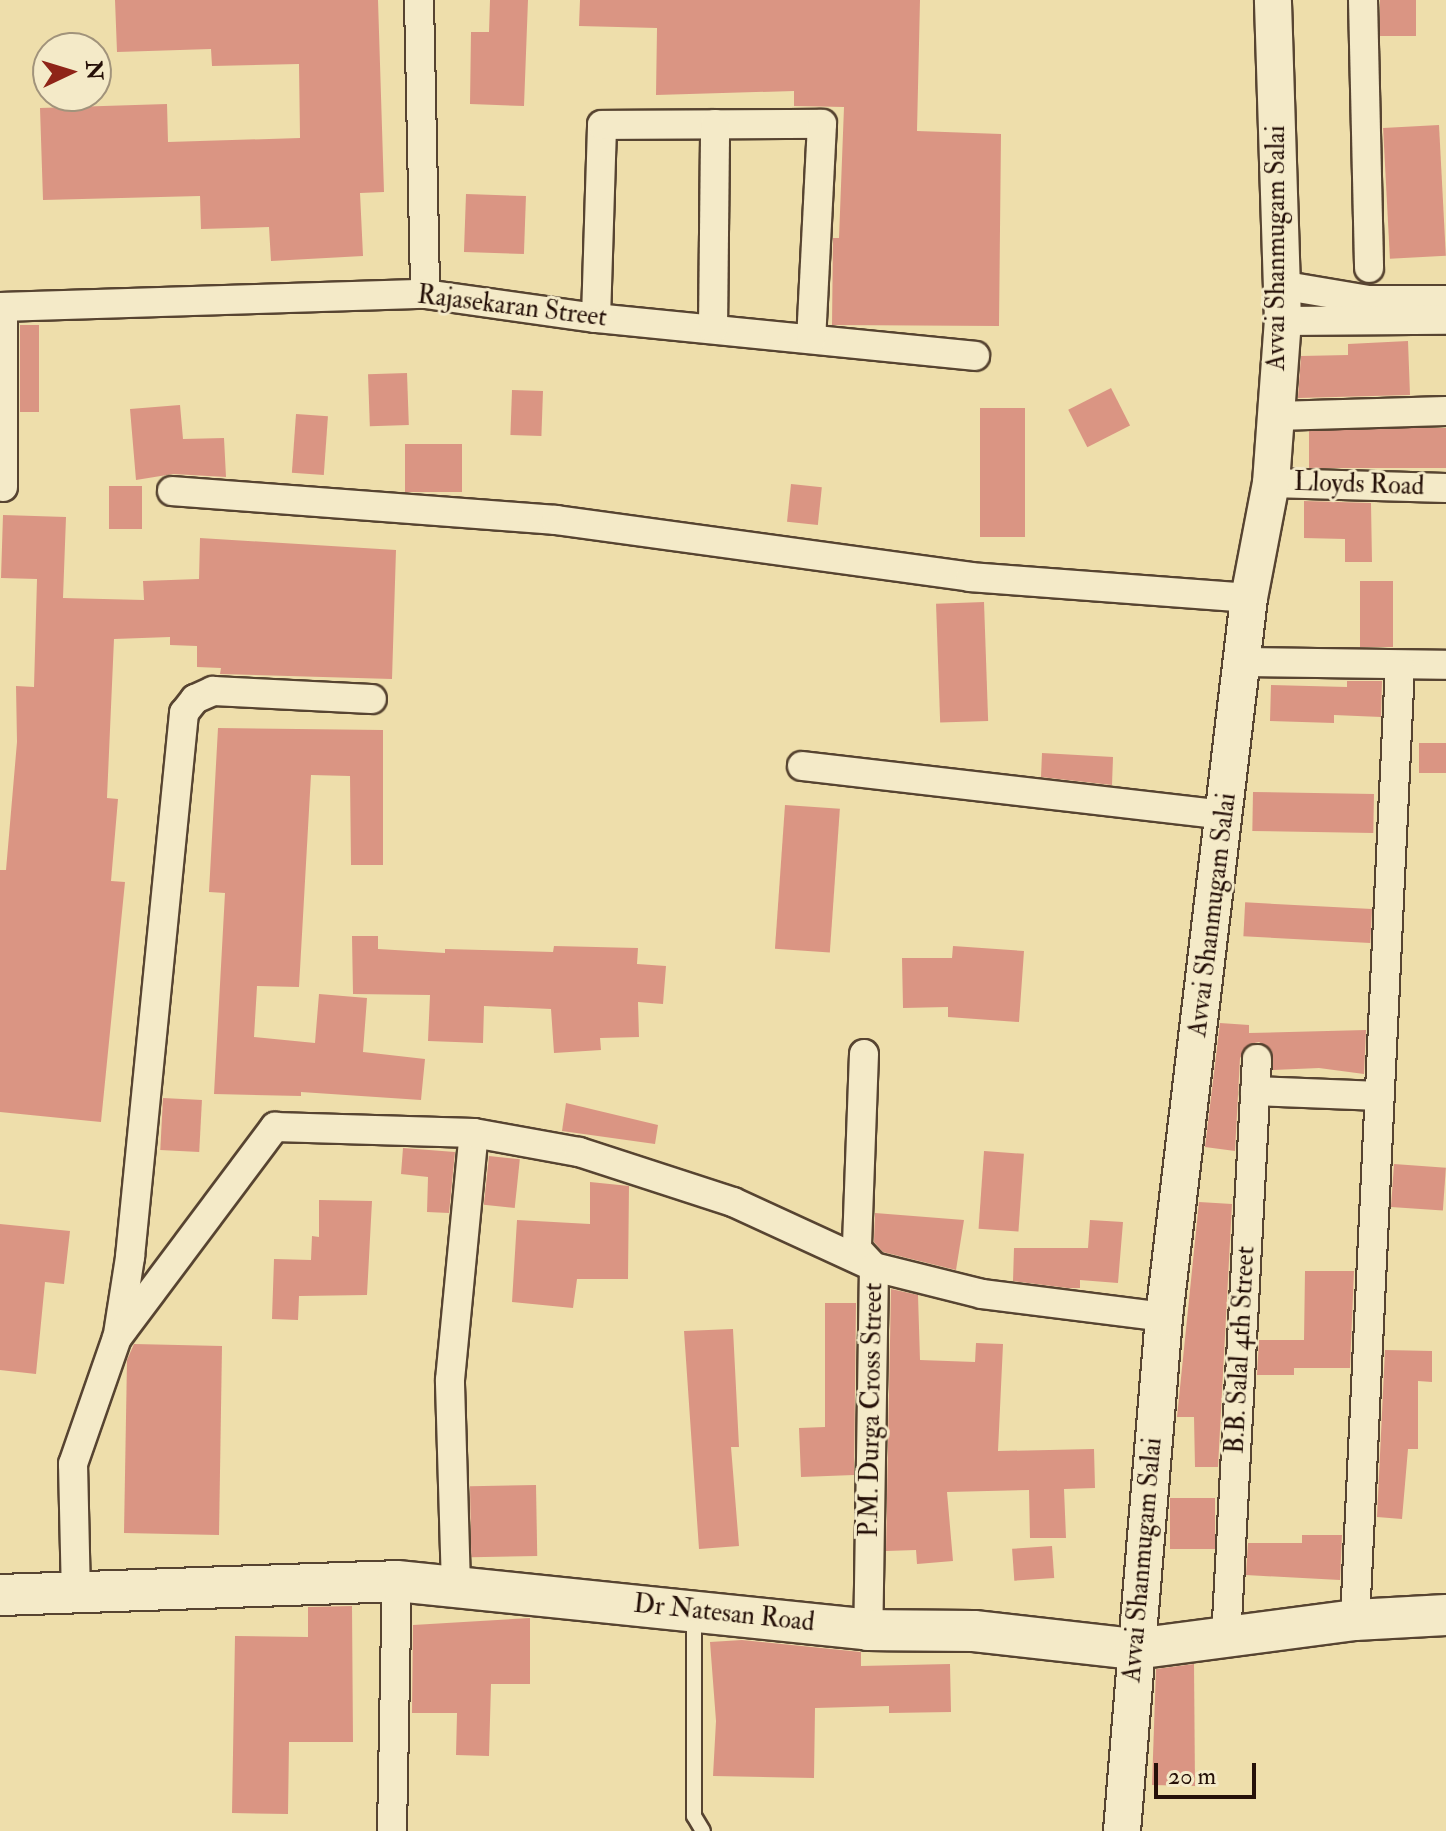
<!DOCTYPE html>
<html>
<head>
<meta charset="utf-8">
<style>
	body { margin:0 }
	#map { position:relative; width:1446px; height:1831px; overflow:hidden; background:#eedeab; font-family:"IM FELL Double Pica",serif }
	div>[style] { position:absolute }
	.building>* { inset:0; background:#da9583; transform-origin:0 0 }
	.roads { filter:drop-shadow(2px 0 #574431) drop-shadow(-2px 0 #574431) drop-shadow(0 2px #574431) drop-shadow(0 -2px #574431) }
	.service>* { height:14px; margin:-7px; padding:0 7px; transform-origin:7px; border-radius:7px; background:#f4eac8 }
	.minor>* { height:28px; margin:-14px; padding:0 14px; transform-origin:14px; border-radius:14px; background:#f4eac8 }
	.tertiary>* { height:36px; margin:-18px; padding:0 18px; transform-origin:18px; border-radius:18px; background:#f4eac8 }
	.secondary>* { height:40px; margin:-20px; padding:0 20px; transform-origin:20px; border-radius:20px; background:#f4eac8 }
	span { translate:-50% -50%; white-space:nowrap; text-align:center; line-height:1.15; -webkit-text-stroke:6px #f4eac8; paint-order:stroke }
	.street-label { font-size:26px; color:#251008 }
	.north { position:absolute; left:32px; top:32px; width:80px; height:80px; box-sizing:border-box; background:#f4eac8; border:2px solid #a1937b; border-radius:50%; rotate:86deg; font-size:22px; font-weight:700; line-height:32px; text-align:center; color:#251008 }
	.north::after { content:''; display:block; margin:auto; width:28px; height:36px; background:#8f2418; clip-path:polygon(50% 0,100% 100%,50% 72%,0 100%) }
	.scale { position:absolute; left:1154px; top:1763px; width:102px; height:36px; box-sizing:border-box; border:4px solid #251008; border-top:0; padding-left:10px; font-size:24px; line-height:28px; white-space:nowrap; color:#251008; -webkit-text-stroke:6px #f4eac8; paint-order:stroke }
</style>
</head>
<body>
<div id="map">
	<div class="building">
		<i style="clip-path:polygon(115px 0,378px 0,384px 192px,360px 193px,363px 256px,271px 261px,269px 227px,201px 229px,200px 196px,43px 200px,40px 108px,167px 104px,168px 142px,300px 138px,299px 64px,212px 66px,211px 49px,117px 52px)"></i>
		<i style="clip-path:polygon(490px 0,528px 0,524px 106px,470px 104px,471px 32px,489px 32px)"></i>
		<i style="clip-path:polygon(580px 0,920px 0,917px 131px,1001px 134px,999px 326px,832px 325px,833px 238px,839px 238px,844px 107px,794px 106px,794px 91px,656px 95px,657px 28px,579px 26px)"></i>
		<i style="left:1380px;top:0;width:36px;height:36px"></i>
		<i style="left:1439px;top:125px;width:131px;height:56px;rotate:87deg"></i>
		<i style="left:466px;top:194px;width:60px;height:58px;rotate:2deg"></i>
		<i style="left:20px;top:325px;width:19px;height:87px"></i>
		<i style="clip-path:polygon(1408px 341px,1410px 395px,1298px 398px,1301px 356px,1348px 355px,1348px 344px)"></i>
		<i style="left:407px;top:373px;width:52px;height:39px;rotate:88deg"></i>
		<i style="left:1111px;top:388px;width:42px;height:48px;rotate:63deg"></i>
		<i style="left:512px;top:390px;width:31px;height:45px;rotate:2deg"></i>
		<i style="clip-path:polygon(180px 405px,183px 439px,224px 438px,226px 477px,173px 474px,136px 480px,130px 409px)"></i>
		<i style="left:980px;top:408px;width:45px;height:129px"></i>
		<i style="left:296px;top:414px;width:32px;height:59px;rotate:4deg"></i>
		<i style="left:1446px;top:428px;width:40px;height:137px;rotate:90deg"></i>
		<i style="left:405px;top:444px;width:57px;height:48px"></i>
		<i style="left:791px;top:484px;width:31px;height:38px;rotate:6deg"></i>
		<i style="left:109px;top:486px;width:33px;height:43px"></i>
		<i style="clip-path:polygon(1304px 501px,1371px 503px,1372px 562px,1345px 562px,1345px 539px,1304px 538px)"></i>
		<i style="clip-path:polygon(3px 515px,66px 517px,63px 598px,144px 600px,143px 581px,199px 579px,200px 538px,396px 550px,392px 679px,220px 674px,221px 668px,197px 667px,197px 646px,170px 645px,170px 637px,114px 639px,107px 798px,118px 799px,111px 881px,125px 882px,101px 1122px,0 1112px,0 870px,6px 870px,17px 742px,16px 686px,34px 687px,37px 579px,1px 578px)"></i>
		<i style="left:1360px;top:581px;width:33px;height:66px"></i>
		<i style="left:984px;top:602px;width:119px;height:48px;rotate:88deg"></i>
		<i style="clip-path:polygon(1347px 681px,1382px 681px,1381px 717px,1334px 715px,1334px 723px,1270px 721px,1271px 685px,1347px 687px)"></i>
		<i style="clip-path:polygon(218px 728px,383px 730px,383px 865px,351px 865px,350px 776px,311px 775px,299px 987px,257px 986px,254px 1037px,315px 1043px,319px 994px,367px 998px,363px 1052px,425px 1059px,421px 1100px,301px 1092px,301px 1096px,214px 1094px,225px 893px,209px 892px)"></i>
		<i style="left:1419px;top:743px;width:27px;height:30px"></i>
		<i style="clip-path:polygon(1042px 753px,1113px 757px,1112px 785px,1041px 777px)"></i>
		<i style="left:1253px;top:792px;width:121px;height:39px;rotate:1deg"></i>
		<i style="left:785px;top:805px;width:55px;height:144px;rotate:4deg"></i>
		<i style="left:1372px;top:909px;width:34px;height:127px;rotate:93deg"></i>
		<i style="clip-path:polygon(352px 936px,378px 936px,378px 949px,445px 953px,445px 949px,553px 952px,554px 946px,638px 948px,637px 964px,666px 966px,663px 1004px,638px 1002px,639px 1037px,600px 1038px,601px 1050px,554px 1053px,551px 1009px,484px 1006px,483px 1043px,428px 1041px,430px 995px,353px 994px)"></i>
		<i style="clip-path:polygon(953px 946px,1024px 951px,1019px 1022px,948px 1017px,948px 1007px,903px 1008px,902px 958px,952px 958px)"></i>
		<i style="clip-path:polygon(1220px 1023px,1249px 1025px,1249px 1033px,1366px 1030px,1364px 1074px,1319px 1068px,1273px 1070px,1272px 1051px,1259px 1042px,1250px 1044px,1240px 1058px,1235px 1151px,1205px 1147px)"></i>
		<i style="left:163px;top:1098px;width:39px;height:52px;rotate:3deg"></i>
		<i style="clip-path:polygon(566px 1103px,658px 1125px,655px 1144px,562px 1131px)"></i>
		<i style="clip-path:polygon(403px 1148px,455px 1152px,449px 1213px,427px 1212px,428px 1177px,401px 1174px)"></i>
		<i style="left:984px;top:1151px;width:40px;height:78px;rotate:4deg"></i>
		<i style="left:489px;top:1156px;width:31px;height:49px;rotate:6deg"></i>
		<i style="left:1394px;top:1164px;width:52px;height:43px;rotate:4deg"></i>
		<i style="clip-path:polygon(590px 1182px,629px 1186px,628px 1279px,577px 1279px,573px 1308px,512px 1302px,517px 1220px,590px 1224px)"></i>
		<i style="clip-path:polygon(319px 1200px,372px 1201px,367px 1295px,299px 1296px,298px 1320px,272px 1319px,274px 1259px,311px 1260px,312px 1236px,319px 1237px)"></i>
		<i style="clip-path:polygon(1199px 1202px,1232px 1204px,1218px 1467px,1195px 1467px,1194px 1417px,1177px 1417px)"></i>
		<i style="clip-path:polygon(875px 1213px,964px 1220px,956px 1270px,883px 1252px,874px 1242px)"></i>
		<i style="clip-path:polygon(1090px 1220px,1123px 1222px,1118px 1283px,1080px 1280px,1080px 1288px,1068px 1288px,1013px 1281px,1014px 1248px,1088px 1248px)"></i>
		<i style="clip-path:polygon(0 1224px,70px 1231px,64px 1284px,45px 1282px,36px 1374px,0 1370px)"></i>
		<i style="clip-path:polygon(1305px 1271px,1354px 1271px,1350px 1368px,1294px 1368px,1294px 1375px,1257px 1375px,1259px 1340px,1304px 1340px)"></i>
		<i style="clip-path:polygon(891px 1289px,918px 1295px,920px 1360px,975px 1362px,976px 1343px,1003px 1344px,998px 1451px,1094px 1449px,1095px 1488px,1064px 1489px,1066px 1538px,1030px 1538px,1029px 1490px,947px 1492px,953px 1561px,917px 1564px,916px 1550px,886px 1551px)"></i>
		<i style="clip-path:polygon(825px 1303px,856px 1303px,854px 1475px,801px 1477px,799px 1428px,825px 1427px)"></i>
		<i style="clip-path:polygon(733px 1329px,739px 1447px,731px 1447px,739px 1546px,699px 1549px,684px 1331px)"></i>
		<i style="clip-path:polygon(134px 1344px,222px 1346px,219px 1535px,124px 1533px,127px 1360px)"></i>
		<i style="clip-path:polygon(1385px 1350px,1432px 1351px,1432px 1382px,1418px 1381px,1418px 1449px,1408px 1449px,1402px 1519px,1377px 1517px)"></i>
		<i style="left:536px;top:1485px;width:71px;height:66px;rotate:89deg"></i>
		<i style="left:1170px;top:1498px;width:45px;height:51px"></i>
		<i style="clip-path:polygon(1302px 1535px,1342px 1535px,1340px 1580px,1246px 1575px,1248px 1543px,1302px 1543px)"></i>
		<i style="left:1052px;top:1546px;width:32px;height:40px;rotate:86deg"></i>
		<i style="clip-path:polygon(352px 1606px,353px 1742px,289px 1742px,288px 1814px,232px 1813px,235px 1636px,308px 1637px,308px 1607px)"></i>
		<i style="clip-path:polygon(530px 1618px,530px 1684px,491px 1684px,489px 1756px,456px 1755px,457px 1713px,412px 1713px,413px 1625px)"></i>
		<i style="clip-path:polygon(742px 1640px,861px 1652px,861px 1666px,950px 1664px,951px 1712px,889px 1713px,889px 1706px,815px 1708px,814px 1778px,713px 1776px,716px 1721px,710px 1642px)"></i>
		<i style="clip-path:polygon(1194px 1664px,1195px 1786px,1152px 1785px,1156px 1669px)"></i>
	</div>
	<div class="roads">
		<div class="service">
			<i style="left:694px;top:1616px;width:200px;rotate:90deg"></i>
			<i style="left:694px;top:1816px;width:17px;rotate:59deg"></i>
		</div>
		<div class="minor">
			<i style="left:419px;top:0;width:294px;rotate:88.8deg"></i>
			<i style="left:1363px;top:0;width:268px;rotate:88.7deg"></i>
			<i style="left:1280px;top:285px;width:90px;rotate:9.6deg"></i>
			<i style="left:1369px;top:300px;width:77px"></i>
			<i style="left:0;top:307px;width:425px;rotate:-1.8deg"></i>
			<i style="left:425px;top:294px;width:173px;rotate:8deg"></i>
			<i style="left:596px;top:318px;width:381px;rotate:5.7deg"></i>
			<i style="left:596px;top:318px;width:193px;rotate:-88.2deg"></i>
			<i style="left:602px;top:125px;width:220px;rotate:-0.3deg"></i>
			<i style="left:822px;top:124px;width:215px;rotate:92.9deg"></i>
			<i style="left:1283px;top:321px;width:163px;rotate:-0.4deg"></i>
			<i style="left:713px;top:329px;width:205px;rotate:-89.4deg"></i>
			<i style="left:1276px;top:416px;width:170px;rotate:-1.7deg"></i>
			<i style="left:1271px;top:483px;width:175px;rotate:1.6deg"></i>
			<i style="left:3px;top:487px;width:180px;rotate:-90deg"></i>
			<i style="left:172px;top:491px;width:385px;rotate:4.3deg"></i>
			<i style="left:556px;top:520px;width:418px;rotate:7.8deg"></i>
			<i style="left:970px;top:577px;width:280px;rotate:4.3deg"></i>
			<i style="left:1242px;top:662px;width:204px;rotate:0.8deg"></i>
			<i style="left:802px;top:766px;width:426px;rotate:6.6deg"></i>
			<i style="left:864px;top:1054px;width:195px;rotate:92.1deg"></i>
			<i style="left:857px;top:1249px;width:25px;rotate:47deg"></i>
			<i style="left:874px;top:1267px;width:363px;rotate:90.9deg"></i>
			<i style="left:1255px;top:1091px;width:124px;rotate:2.3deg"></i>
			<i style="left:118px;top:1334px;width:78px;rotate:-81.1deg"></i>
			<i style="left:130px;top:1257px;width:547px;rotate:-84.33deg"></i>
			<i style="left:184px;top:713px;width:18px;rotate:-52deg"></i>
			<i style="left:195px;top:699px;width:20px;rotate:-24deg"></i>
			<i style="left:213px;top:691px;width:159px;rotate:2.9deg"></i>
			<i style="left:456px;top:1586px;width:206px;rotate:-91.7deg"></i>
			<i style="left:450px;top:1380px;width:248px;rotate:-84.5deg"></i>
			<i style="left:76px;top:1596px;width:132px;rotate:-91.3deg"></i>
			<i style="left:73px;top:1464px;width:133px;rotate:-70.8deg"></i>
			<i style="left:117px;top:1338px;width:264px;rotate:-53.2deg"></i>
			<i style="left:275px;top:1127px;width:199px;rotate:1.7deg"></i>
			<i style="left:474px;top:1133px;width:107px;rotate:10.3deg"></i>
			<i style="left:579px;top:1152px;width:162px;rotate:18deg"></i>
			<i style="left:733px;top:1202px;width:155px;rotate:24.7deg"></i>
			<i style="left:874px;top:1267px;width:111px;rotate:14deg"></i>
			<i style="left:982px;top:1294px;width:183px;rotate:7.2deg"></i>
			<i style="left:1355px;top:1620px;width:955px;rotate:-87.3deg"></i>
			<i style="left:1226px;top:1640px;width:582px;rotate:-86.95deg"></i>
			<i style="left:392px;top:1831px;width:250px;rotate:-88.9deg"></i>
		</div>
		<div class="tertiary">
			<i style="left:1122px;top:1831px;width:516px;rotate:-85.33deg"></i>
			<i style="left:1164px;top:1317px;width:724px;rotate:-83.26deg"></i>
			<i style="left:1249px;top:598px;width:117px;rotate:-79.2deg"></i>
			<i style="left:1271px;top:483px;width:162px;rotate:-85.8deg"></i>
			<i style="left:1283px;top:321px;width:321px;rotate:-91.8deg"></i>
		</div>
		<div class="secondary">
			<i style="left:0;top:1595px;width:397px;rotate:-2deg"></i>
			<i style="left:397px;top:1581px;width:474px;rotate:5.9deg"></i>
			<i style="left:868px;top:1630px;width:106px;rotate:0.5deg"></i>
			<i style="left:974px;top:1631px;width:162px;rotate:6.4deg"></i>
			<i style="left:1135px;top:1649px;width:222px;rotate:-7.5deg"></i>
			<i style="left:1355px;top:1620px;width:91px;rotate:-3.1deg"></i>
		</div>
	</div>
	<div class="street-label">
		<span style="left:1277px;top:248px;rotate:-90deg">Avvai Shanmugam Salai</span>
		<span style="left:512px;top:307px;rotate:7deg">Rajasekaran Street</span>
		<span style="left:1359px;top:485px;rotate:2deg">Lloyds Road</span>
		<span style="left:1213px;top:915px;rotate:-83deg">Avvai Shanmugam Salai</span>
		<span style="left:1241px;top:1350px;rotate:-87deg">B.B. Salal 4th Street</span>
		<span style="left:872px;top:1410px;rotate:-89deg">P.M. Durga Cross Street</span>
		<span style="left:1143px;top:1560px;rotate:-85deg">Avvai Shanmugam Salai</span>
		<span style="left:724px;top:1614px;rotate:6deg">Dr Natesan Road</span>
	</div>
	<div class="north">N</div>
	<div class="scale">20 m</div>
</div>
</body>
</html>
